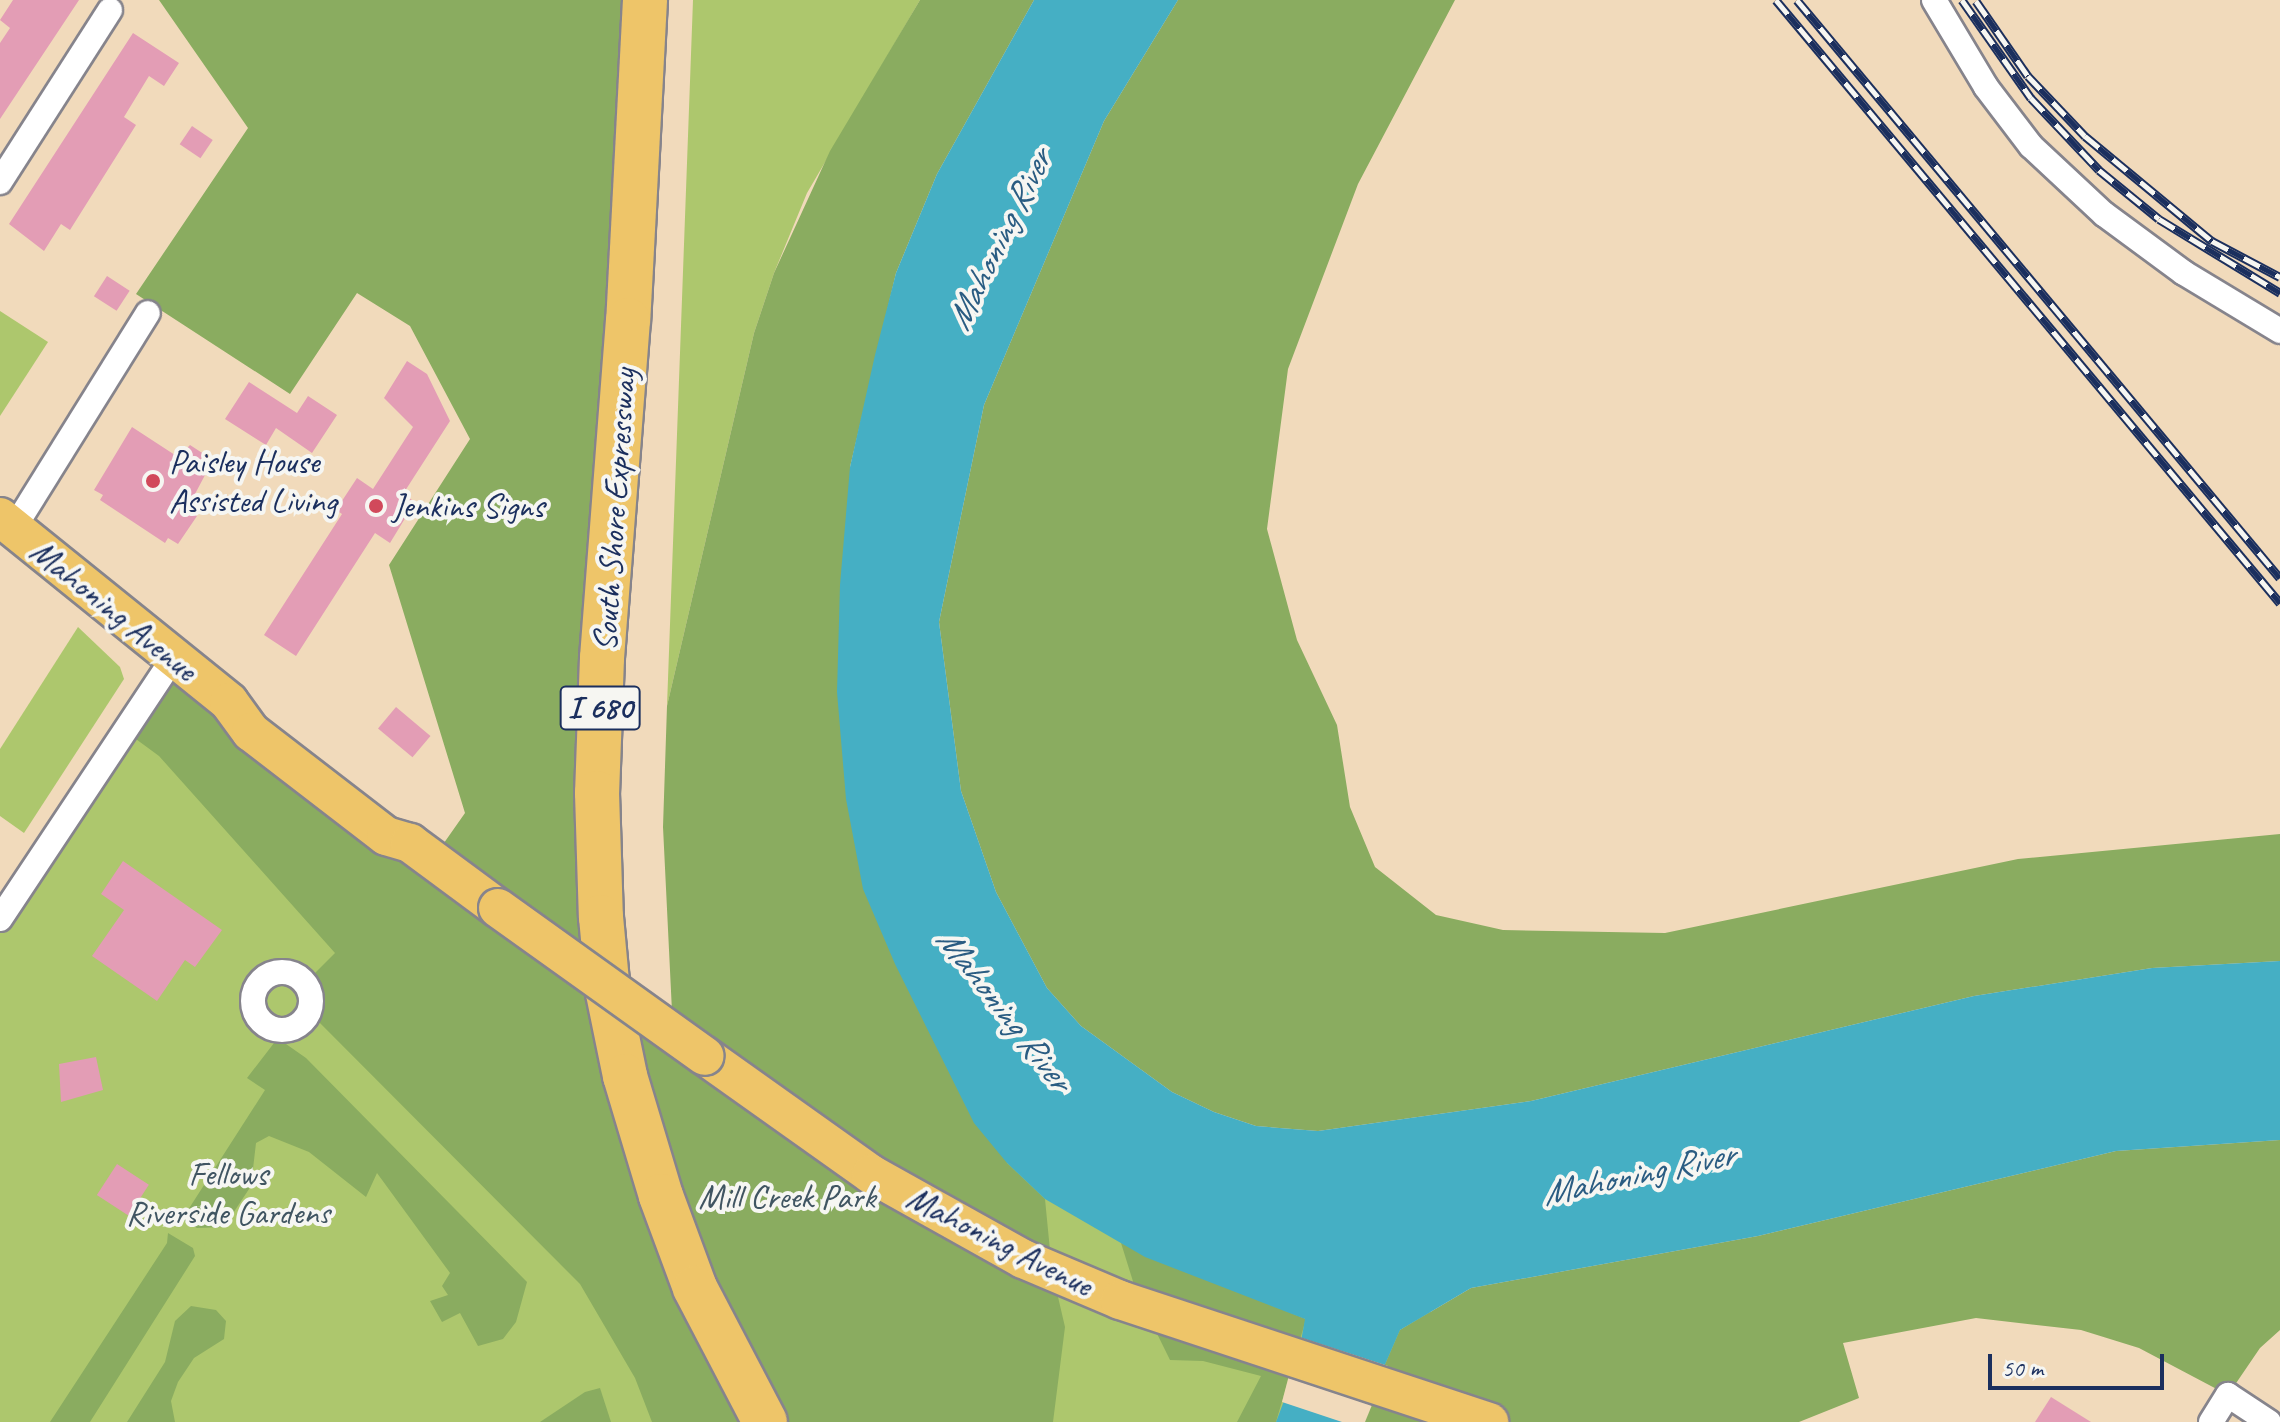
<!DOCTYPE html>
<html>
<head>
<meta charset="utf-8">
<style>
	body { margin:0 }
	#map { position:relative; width:2280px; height:1422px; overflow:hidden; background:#f1dabb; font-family:Caveat,sans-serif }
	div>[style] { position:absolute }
	.green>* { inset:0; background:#adc76d }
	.forest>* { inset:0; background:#8aac60 }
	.water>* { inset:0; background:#45afc4 }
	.pier>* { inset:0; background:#f1dabb }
	.building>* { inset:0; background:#e39db5; transform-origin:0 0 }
	.roads { filter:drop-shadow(2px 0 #86848c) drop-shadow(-2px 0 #86848c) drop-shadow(0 2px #86848c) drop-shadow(0 -2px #86848c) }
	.minor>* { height:24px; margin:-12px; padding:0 12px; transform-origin:12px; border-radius:12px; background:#fff }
	.minor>.ring { margin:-12px; padding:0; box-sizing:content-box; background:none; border:24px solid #fff; border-radius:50% }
	.primary>* { height:38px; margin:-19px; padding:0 19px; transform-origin:19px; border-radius:19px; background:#eec569 }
	.motorway>* { height:44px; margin:-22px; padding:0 22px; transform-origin:22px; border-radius:22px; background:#eec569 }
	.rail>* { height:9px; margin-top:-4.5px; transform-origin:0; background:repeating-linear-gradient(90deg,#f6f6f2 0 18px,#1b2f5e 0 36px); box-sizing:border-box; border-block:2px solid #1b2f5e }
	.bridges { filter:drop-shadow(2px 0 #86848c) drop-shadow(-2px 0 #86848c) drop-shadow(0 2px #86848c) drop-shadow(0 -2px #86848c) }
	.primary-bridge>* { height:38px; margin:-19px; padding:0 19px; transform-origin:19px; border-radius:19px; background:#eec569 }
	.dots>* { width:22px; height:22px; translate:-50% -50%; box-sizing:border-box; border:4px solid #f6f6f2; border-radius:50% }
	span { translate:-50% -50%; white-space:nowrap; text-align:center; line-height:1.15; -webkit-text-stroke:8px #f6f6f2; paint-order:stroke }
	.shield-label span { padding:2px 6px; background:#f6f6f2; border:2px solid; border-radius:6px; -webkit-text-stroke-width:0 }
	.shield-label { font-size:32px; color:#1b2f5e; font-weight:700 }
	.poi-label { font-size:34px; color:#1b2f5e }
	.left { translate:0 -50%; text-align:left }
	.street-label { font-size:34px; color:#1b2f5e }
	.park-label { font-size:34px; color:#405562 }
	.water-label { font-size:36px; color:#2a5c82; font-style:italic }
	.scale { position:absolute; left:1988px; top:1354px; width:176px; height:36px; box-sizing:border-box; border:4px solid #1b2f5e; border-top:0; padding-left:10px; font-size:24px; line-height:28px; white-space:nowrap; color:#1b2f5e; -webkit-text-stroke:6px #f6f6f2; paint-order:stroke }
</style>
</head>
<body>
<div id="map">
	<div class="green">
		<i style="clip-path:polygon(693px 0,920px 0,807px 193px,774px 273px,754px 333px,667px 706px)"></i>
		<i style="clip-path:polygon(0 311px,48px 342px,0 416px)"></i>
		<i style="clip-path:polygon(78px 627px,120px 667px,124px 679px,24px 833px,0 816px,0 749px)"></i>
		<i style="clip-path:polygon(174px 657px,673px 1032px,843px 764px,1145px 1257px,1275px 1310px,1347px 1332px,1400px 1330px,1430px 1311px,1454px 1422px,0 1422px,0 919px)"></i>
	</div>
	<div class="forest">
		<i style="clip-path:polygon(159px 0,645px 0,607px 985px,673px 1032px,663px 827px,667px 706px,754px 333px,774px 273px,830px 151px,920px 0,1034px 0,937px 174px,896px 273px,850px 467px,1007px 1163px,1045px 1199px,1052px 1271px,1065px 1327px,1053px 1422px,652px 1422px,635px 1378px,580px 1284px,309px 1012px,305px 983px,335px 953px,159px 756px,125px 731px,174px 657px,432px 860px,465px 813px,389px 565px,470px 439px,410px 326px,357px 293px,290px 394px,136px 294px,248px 128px)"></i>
		<i style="clip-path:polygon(1178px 0,1455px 0,1358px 184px,1288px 369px,1267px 529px,1297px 640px,1337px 725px,1350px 807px,1375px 867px,1436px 915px,1503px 930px,1665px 933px,2018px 859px,2280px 834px,2280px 961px,2152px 968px,1974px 996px,1531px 1101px,1318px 1131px,1256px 1126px,1214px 1112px,1172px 1092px,1081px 1026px,1047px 988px,996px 892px,961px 791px,939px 622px,984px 405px,1104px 121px)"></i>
		<i style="clip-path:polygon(274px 1043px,286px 1044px,306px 1058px,527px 1282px,516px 1322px,503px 1339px,478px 1346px,460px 1313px,442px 1322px,430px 1301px,448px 1295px,442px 1286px,450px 1273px,377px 1173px,366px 1197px,309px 1152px,269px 1136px,256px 1143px,251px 1186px,224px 1227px,197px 1228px,178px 1217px,188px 1210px,265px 1090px,247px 1078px)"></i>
		<i style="clip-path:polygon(2280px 1140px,2280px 1330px,2260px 1348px,2228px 1395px,2139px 1348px,2081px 1330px,1976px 1318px,1843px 1343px,1859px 1398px,1799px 1422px,1360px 1422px,1400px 1330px,1471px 1288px,1758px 1236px,2116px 1151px)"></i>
		<i style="clip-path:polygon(168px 1233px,193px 1248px,195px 1256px,90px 1422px,50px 1422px,167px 1243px)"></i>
		<i style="clip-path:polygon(1121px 1243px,1306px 1319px,1276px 1422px,1237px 1422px,1261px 1376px,1203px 1361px,1170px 1360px,1136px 1291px)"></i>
		<i style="clip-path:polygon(191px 1306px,216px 1310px,226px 1321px,224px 1339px,194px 1358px,178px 1382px,171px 1401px,175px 1422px,127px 1422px,165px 1362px,175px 1321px)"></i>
		<i style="clip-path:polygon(600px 1388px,611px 1422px,540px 1422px,585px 1392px)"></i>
	</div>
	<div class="water">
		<i style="clip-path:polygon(1034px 0,1178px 0,1104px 121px,984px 405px,939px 622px,961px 791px,996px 892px,1047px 988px,1081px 1026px,1172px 1092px,1214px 1112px,1256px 1126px,1318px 1131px,1531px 1101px,1974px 996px,2152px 968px,2280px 961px,2280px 1140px,2116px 1151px,1758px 1236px,1471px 1288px,1400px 1330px,1360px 1422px,1276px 1422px,1296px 1369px,1305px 1319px,1145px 1257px,1045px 1199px,1007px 1163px,974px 1123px,895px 964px,863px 889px,846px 799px,837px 692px,840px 585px,850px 467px,875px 355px,896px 273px,937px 174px)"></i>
	</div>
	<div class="pier">
		<i style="clip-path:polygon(1299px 1337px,1388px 1366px,1365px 1422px,1342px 1422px,1282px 1402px)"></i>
	</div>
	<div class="building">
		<i style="clip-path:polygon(13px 0,79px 0,0 119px,0 43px,10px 28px,0 20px)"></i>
		<i style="clip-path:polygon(133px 33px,179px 63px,164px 86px,149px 76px,124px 117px,136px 125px,70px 230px,61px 224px,44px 251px,9px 224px)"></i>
		<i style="left:192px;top:126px;width:25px;height:22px;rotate:34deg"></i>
		<i style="left:107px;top:276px;width:27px;height:24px;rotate:33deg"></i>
		<i style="clip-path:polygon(407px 361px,427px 374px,450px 421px,403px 494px,415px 502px,390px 543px,375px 533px,296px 656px,264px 635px,342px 514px,336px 510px,357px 478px,373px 489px,413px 427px,384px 398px)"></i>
		<i style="clip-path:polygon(249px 382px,297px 413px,308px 396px,337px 415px,312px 453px,276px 428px,266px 445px,225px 419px)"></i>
		<i style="clip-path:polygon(132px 427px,178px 457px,190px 445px,213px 460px,187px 509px,197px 516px,178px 544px,168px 538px,165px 543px,100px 500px,103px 495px,94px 490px)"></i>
		<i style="left:396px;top:707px;width:45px;height:28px;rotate:40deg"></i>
		<i style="clip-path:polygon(123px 861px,222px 930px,195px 967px,185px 960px,157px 1001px,92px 956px,124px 910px,101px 894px)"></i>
		<i style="clip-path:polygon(96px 1057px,103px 1090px,61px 1102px,59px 1064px)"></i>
		<i style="left:117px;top:1164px;width:38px;height:37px;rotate:33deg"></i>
		<i style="clip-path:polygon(2051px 1397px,2091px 1422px,2035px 1422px)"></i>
	</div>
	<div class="roads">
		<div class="minor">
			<i style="left:1934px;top:0;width:101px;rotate:59.1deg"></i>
			<i style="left:1986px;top:87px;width:74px;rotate:52.7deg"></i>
			<i style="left:2031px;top:146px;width:100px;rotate:43deg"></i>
			<i style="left:2104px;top:214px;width:99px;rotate:36.4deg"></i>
			<i style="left:2184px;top:273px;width:112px;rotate:31.1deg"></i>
			<i style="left:0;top:182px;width:204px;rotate:-57.4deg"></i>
			<i style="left:14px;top:528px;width:253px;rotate:-58.1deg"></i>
			<i style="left:0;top:919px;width:315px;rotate:-56.4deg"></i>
			<i class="ring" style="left:253px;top:972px;width:34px;height:34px"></i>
			<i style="left:2211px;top:1422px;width:32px;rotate:-58deg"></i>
			<i style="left:2228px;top:1395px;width:49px;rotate:33.4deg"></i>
		</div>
		<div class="primary">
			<i style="left:0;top:517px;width:294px;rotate:38.9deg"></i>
			<i style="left:229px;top:702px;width:37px;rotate:54deg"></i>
			<i style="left:251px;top:732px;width:170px;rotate:37.6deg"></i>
			<i style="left:386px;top:836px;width:25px;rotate:16deg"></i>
			<i style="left:410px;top:843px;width:109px;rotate:36.5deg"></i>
			<i style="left:705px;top:1056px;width:204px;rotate:35.4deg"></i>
			<i style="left:871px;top:1174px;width:174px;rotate:29.2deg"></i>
			<i style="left:1023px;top:1259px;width:105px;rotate:22.9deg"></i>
			<i style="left:1120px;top:1300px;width:389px;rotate:18.3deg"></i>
		</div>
		<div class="motorway">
			<i style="left:645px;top:0;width:320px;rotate:93deg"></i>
			<i style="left:628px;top:320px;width:339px;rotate:94.4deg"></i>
			<i style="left:602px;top:658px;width:135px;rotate:92.1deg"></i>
			<i style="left:597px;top:793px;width:124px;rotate:88.2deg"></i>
			<i style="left:601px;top:917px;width:76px;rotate:84.7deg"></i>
			<i style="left:608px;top:993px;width:85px;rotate:78.4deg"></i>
			<i style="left:625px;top:1076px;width:125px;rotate:73.3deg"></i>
			<i style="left:661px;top:1196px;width:98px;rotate:69.7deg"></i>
			<i style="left:695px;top:1288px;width:151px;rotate:62.4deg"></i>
		</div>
	</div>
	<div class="rail">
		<i style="left:1776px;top:0;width:786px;rotate:50.11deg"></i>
		<i style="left:1797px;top:0;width:753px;rotate:50.12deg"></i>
		<i style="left:1962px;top:0;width:120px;rotate:54.9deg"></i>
		<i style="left:2031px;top:98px;width:99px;rotate:46.6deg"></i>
		<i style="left:2099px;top:170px;width:77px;rotate:39.2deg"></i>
		<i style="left:2159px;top:219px;width:142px;rotate:31.4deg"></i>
		<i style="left:1976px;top:1px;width:91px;rotate:55.3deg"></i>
		<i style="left:2028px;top:76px;width:83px;rotate:46.5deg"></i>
		<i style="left:2085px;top:136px;width:165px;rotate:39.6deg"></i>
		<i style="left:2212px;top:241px;width:77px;rotate:27.9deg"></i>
	</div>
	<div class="bridges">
		<div class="primary-bridge">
			<i style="left:498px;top:908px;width:254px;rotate:35.6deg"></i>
		</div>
	</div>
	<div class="dots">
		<i style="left:153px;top:481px;background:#d1495b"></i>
		<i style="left:376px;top:506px;background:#d1495b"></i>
	</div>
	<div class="shield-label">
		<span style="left:600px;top:708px">I 680</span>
	</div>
	<div class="poi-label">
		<span class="left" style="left:169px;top:481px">Paisley House<br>Assisted Living</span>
		<span class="left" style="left:392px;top:506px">Jenkins Signs</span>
	</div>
	<div class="street-label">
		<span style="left:614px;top:510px;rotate:-86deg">South Shore Expressway</span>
		<span style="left:114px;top:610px;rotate:39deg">Mahoning Avenue</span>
		<span style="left:1000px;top:1241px;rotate:27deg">Mahoning Avenue</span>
	</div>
	<div class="park-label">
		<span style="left:228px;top:1193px">Fellows<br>Riverside Gardens</span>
		<span style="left:787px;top:1197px">Mill Creek Park</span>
	</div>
	<div class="water-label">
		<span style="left:999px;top:240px;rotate:-64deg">Mahoning River</span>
		<span style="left:1004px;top:1009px;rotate:52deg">Mahoning River</span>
		<span style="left:1638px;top:1174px;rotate:-12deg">Mahoning River</span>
	</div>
	<div class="scale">50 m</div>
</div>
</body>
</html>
